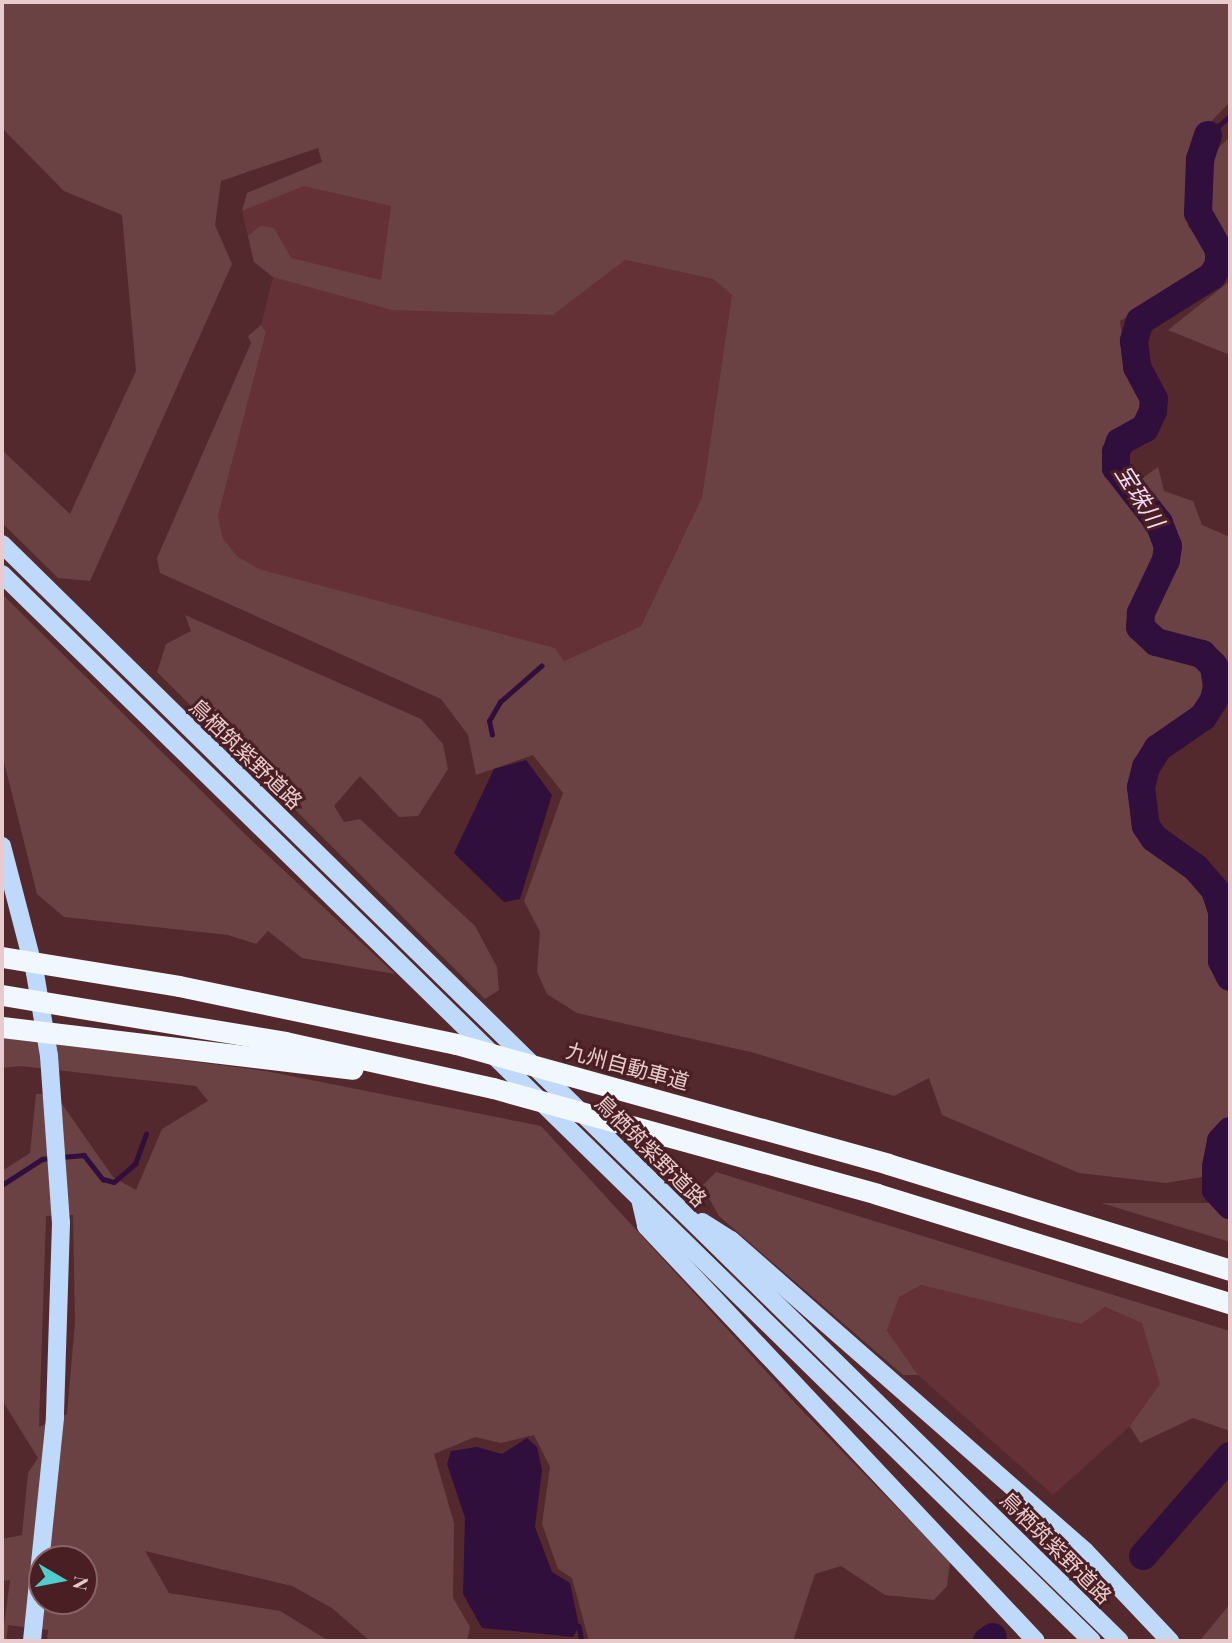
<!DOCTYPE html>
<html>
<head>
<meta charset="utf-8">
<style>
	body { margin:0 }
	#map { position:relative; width:1232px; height:1643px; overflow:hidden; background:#54292d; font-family:"Playfair Display","Noto Sans JP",serif }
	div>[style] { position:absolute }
	.built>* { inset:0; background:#643136 }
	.green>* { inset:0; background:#6a4244 }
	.water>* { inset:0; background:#300f3c }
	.stream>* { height:4.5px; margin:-2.25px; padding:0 2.25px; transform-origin:2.25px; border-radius:2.25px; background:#300f3c }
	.river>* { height:28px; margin:-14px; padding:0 14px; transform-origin:14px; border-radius:14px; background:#300f3c }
	.major>* { height:18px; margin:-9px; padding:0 9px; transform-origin:9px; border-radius:9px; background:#bfd9fb }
	.highway>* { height:21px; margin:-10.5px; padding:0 10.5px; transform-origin:10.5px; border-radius:10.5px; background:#f0f7ff }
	span { translate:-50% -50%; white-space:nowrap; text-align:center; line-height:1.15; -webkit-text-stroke:6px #491f23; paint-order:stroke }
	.street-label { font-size:21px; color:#e8cbcc }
	.water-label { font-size:23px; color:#efdaf8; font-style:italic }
	.frame { position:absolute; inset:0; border:4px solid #e8cbcc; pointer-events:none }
	.north { position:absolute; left:28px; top:1545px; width:70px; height:70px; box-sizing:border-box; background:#491f23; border:2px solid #896467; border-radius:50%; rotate:100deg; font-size:19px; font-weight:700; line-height:28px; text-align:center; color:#e8cbcc }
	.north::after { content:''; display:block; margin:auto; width:24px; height:32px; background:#52cdcd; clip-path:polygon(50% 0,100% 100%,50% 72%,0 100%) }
</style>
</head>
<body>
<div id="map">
	<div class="built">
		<i style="clip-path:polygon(325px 177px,403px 198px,553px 315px,624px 260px,713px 279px,732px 295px,702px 497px,641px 626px,564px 661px,555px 648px,258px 569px,238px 557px,223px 540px,218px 516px,266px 332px,261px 325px,273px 277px,254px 262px,242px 211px)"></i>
		<i style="clip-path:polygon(921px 1285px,1081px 1324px,1104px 1307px,1142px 1323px,1161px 1385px,1130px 1426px,1053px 1495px,918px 1375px,887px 1332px,899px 1297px)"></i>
	</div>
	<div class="green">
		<i style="clip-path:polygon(2px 2px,1230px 2px,1230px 102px,1194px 139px,1188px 226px,1207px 250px,1203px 274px,1120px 321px,1125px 362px,1146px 395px,1141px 419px,1105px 441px,1109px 473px,1147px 518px,1162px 557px,1132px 614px,1134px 630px,1150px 647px,1199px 662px,1207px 676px,1207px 698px,1199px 714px,1152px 747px,1138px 772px,1141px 827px,1150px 842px,1202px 882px,1213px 910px,1215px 964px,1230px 985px,1230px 1125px,1217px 1134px,1208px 1176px,1166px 1183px,1079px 1173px,942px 1115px,929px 1078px,894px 1096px,755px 1053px,577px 1013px,547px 994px,537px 972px,540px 932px,524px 901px,563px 793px,533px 755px,476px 775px,468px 735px,441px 699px,160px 573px,157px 558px,251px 343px,248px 336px,261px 325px,266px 332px,218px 516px,223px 539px,238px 557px,259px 569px,555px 648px,564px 661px,641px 626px,702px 497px,732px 295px,713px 279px,625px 260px,553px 315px,392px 310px,273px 277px,254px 262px,248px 236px,260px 226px,274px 228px,291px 258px,381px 280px,391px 206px,304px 186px,242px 211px,247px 193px,322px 162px,318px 148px,221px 181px,215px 225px,232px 264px,90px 581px,58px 578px,2px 523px,2px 450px,70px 514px,136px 371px,122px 215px,64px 191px,2px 128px)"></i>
		<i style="clip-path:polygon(1230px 137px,1230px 246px,1211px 217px,1215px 151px)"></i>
		<i style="clip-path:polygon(1230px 281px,1230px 355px,1168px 330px)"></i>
		<i style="clip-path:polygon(1158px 467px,1164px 491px,1193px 501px,1202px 525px,1230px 537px,1227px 700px,1224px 656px,1189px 637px,1158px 631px,1148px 613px,1175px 556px,1166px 524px,1137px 482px)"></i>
		<i style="clip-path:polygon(2px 594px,248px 837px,395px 974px,302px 958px,268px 931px,256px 944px,228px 935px,64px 917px,37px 894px,2px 754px)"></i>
		<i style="clip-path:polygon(185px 615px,421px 719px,443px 744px,448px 769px,418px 816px,399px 817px,360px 776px,334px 806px,344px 822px,360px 819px,475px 926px,497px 967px,499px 990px,485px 999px,157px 672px,166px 644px,191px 631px)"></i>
		<i style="clip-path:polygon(evenodd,2px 1037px,266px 1071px,541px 1126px,794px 1402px,950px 1562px,947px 1586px,934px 1600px,885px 1595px,841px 1566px,815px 1574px,793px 1641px,589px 1641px,572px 1578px,558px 1569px,542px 1524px,550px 1467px,534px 1435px,501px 1443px,475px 1437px,434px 1454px,454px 1523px,453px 1598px,470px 1627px,467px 1641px,370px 1641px,332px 1608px,292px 1586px,145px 1551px,169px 1593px,280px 1611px,329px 1641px,47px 1641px,48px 1630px,8px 1625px,6px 1641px,2px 1641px,10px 1580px,2px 1581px,2px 1539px,22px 1535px,28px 1473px,38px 1458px,2px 1400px,2px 1171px,30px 1153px,36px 1094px,55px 1094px,113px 1177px,136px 1190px,162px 1129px,208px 1101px,196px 1086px,21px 1066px,2px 1068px,2px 1037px,73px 1215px,75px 1323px,67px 1414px,39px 1427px,46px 1216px,73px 1215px,2px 1037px,42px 1559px,84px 1559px,84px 1601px,42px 1601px,42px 1559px)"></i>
		<i style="clip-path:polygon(716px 1172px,1230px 1331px,1230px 1431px,1193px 1418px,1140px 1443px,1130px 1426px,1160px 1384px,1142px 1323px,1105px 1307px,1081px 1324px,921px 1285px,899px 1297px,887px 1331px,918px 1375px,903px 1375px,719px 1216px,702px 1186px)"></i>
		<i style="clip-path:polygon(1101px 1203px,1210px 1203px,1230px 1210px,1230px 1242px)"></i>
		<i style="clip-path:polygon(1230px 1604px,1230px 1641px,1201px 1641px,1202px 1638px)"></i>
	</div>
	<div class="water">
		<i style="clip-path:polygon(526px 760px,552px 795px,520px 899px,504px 902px,454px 853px,494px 769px)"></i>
		<i style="clip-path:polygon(527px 1438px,537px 1447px,542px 1470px,535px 1527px,552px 1572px,570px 1583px,579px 1626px,573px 1637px,482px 1628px,463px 1594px,465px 1518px,447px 1464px,451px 1451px,477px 1447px,502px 1454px)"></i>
	</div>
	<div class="stream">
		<i style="left:1208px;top:135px;width:29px;rotate:-41deg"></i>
		<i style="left:492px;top:735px;width:14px;rotate:-102deg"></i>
		<i style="left:489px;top:721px;width:22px;rotate:-60deg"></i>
		<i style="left:500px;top:702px;width:55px;rotate:-41.3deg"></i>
		<i style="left:61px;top:1157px;width:23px;rotate:-5deg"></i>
		<i style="left:84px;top:1155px;width:31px;rotate:52deg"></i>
		<i style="left:103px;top:1179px;width:11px;rotate:15deg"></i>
		<i style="left:114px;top:1182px;width:28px;rotate:-41deg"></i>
		<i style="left:135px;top:1164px;width:32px;rotate:-70deg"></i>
		<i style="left:2px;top:1185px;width:48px;rotate:-33deg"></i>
		<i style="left:42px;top:1159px;width:10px;rotate:-6deg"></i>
		<i style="left:579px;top:1626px;width:15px;rotate:79deg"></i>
	</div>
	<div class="river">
		<i style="left:1208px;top:135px;width:25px;rotate:108deg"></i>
		<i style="left:1200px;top:159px;width:54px;rotate:92.1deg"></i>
		<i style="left:1198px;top:213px;width:43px;rotate:60.4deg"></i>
		<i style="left:1219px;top:250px;width:14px;rotate:90deg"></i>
		<i style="left:1219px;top:264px;width:14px;rotate:120deg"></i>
		<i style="left:1212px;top:276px;width:85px;rotate:148deg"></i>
		<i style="left:1140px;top:321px;width:21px;rotate:107deg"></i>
		<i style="left:1134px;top:341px;width:26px;rotate:83deg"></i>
		<i style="left:1137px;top:367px;width:36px;rotate:62deg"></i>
		<i style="left:1154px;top:399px;width:12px;rotate:95deg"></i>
		<i style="left:1153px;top:411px;width:19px;rotate:115deg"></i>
		<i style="left:1145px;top:428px;width:29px;rotate:151deg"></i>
		<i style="left:1120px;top:442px;width:11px;rotate:112deg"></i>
		<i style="left:1116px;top:452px;width:16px;rotate:90deg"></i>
		<i style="left:1116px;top:468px;width:70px;rotate:52deg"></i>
		<i style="left:1159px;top:523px;width:25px;rotate:69deg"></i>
		<i style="left:1168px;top:546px;width:14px;rotate:98deg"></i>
		<i style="left:1166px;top:560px;width:59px;rotate:115.3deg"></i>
		<i style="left:1141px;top:613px;width:14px;rotate:94deg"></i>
		<i style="left:1140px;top:627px;width:22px;rotate:43deg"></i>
		<i style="left:1156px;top:642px;width:48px;rotate:14.6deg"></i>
		<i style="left:1202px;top:654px;width:17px;rotate:45deg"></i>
		<i style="left:1214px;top:666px;width:21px;rotate:82deg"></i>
		<i style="left:1217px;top:687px;width:13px;rotate:103deg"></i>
		<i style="left:1214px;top:700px;width:20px;rotate:123deg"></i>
		<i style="left:1203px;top:717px;width:55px;rotate:145.4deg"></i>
		<i style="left:1158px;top:748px;width:22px;rotate:122deg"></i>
		<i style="left:1146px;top:767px;width:21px;rotate:104deg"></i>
		<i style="left:1141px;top:787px;width:39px;rotate:83deg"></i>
		<i style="left:1146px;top:826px;width:14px;rotate:56deg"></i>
		<i style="left:1154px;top:838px;width:52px;rotate:35.5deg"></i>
		<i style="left:1196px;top:868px;width:29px;rotate:49deg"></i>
		<i style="left:1215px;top:890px;width:22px;rotate:72deg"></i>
		<i style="left:1222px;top:911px;width:50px;rotate:90deg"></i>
		<i style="left:1222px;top:961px;width:18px;rotate:63deg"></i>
		<i style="left:1230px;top:1131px;width:13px;rotate:132deg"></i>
		<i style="left:1221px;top:1141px;width:26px;rotate:101deg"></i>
		<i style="left:1216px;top:1167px;width:23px;rotate:90deg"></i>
		<i style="left:1216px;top:1190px;width:21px;rotate:47deg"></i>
		<i style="left:1143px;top:1556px;width:133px;rotate:-49deg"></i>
		<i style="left:987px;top:1641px;width:7px;rotate:-34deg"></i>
	</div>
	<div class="major">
		<i style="left:2px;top:544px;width:1566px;rotate:44.46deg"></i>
		<i style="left:2px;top:574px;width:1525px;rotate:44.39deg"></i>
		<i style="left:2px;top:846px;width:131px;rotate:75.4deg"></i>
		<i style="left:35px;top:973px;width:84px;rotate:80.4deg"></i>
		<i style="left:49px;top:1056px;width:167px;rotate:85.9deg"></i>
		<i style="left:61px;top:1223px;width:195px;rotate:91.8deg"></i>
		<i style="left:55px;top:1418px;width:224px;rotate:95.9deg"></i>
		<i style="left:640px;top:1199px;width:28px;rotate:77deg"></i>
		<i style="left:646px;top:1226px;width:569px;rotate:46.78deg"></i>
		<i style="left:702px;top:1222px;width:34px;rotate:32deg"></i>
		<i style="left:731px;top:1240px;width:471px;rotate:41.3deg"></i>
		<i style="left:1085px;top:1551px;width:124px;rotate:46.6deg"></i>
	</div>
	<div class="highway">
		<i style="left:2px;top:957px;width:179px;rotate:9.3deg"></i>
		<i style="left:179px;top:986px;width:283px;rotate:11.8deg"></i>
		<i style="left:456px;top:1044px;width:448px;rotate:15.5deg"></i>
		<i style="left:888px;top:1164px;width:358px;rotate:17.2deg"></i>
		<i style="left:2px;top:995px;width:287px;rotate:9.4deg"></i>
		<i style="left:285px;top:1042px;width:213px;rotate:12.5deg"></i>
		<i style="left:493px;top:1088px;width:398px;rotate:15.4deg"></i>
		<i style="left:877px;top:1194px;width:369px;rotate:17.2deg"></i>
		<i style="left:2px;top:1027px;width:353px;rotate:6.8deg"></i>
	</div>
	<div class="street-label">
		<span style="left:247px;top:753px;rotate:44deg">鳥栖筑紫野道路</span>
		<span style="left:628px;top:1065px;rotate:15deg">九州自動車道</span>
		<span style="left:652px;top:1150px;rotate:45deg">鳥栖筑紫野道路</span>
		<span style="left:1057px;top:1547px;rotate:45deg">鳥栖筑紫野道路</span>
	</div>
	<div class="water-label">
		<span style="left:1140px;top:496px;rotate:58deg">宝珠川</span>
	</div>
	<div class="frame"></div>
	<div class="north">N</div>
</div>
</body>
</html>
